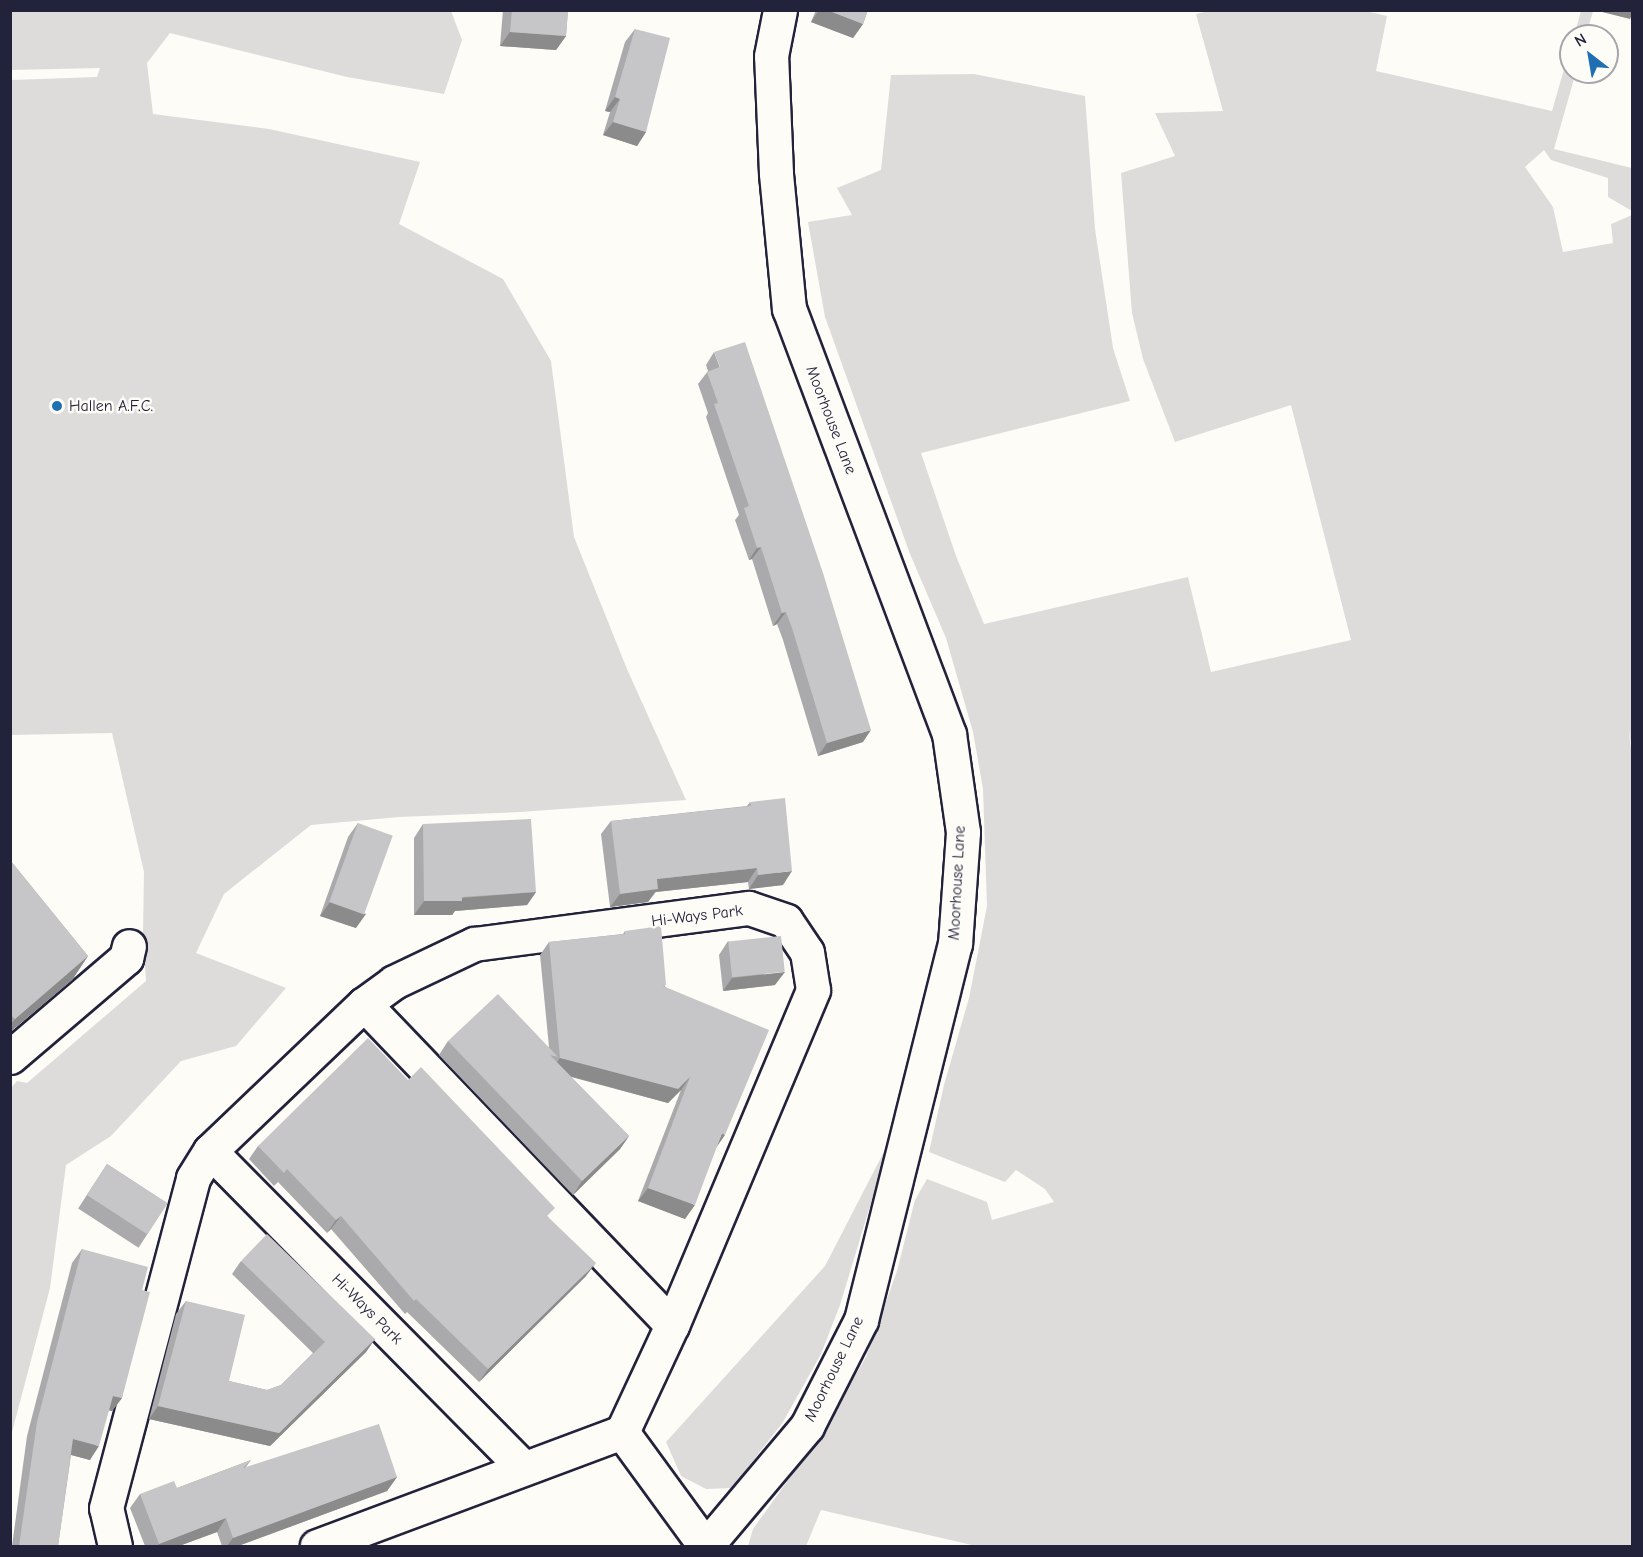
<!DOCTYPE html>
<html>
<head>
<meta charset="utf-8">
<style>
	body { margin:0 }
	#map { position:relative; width:1643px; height:1557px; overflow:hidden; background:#fdfcf7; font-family:"Comic Neue",sans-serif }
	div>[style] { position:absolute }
	.green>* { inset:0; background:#dddcdb }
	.roads { filter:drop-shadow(2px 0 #22223b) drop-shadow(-2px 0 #22223b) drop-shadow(0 2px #22223b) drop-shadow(0 -2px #22223b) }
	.minor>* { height:33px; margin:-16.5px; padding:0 16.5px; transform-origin:16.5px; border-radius:16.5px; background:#fdfcf7 }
	.wall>* { inset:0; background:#aaaaac; transform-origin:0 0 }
	.shaded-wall>* { inset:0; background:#8b8b8c }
	.building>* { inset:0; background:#c6c6c8; transform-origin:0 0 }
	.dots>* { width:16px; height:16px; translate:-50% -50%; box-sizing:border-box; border:3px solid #fdfcf7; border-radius:50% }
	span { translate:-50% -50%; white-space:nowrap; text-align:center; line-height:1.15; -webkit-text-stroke:5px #fdfcf7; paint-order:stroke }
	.poi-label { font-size:16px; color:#22223b }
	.left { translate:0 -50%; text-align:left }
	.street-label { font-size:16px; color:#22223b }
	.frame { position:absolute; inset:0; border:12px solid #22223b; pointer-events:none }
	.north { position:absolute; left:1559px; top:24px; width:60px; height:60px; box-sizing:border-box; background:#fdfcf7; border:2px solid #a5a5ac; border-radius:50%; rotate:329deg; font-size:16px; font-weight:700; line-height:24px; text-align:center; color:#22223b }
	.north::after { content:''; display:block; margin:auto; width:21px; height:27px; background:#1f6fb2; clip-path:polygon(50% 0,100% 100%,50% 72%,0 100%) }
</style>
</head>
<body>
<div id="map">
	<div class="green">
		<i style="clip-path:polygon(1361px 10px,1387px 16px,1376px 71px,1552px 111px,1571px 45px,1571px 72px,1576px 72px,1554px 149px,1632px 168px,1632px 211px,1608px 197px,1608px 178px,1551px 160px,1544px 150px,1525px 167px,1553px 207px,1563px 252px,1613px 243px,1611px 224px,1632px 215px,1632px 750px,1628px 725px,1632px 757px,1632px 1546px,976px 1546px,821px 1510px,806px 1546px,748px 1546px,753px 1529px,823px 1431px,866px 1357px,897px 1271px,915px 1200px,927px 1179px,987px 1202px,992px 1220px,1054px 1202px,1045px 1189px,1016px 1170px,1005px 1182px,929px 1152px,944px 1085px,969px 998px,987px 906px,983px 789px,973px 732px,946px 638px,910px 554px,825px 317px,808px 222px,852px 215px,837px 188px,881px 170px,891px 75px,974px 74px,1085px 96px,1095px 229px,1113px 348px,1130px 401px,921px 453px,956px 556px,984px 624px,1188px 577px,1211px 672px,1351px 640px,1291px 405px,1175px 442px,1143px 359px,1132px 313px,1121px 173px,1175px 156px,1155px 113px,1223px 111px,1196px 14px,1208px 11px)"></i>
		<i style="clip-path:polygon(10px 11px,451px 11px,462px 40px,444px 94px,347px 77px,170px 33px,147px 63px,153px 114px,269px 129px,420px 162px,399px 224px,503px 279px,551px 361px,574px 537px,627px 669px,686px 800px,520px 812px,399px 817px,311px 825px,224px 894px,196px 953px,286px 988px,236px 1046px,181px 1061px,111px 1136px,66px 1165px,50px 1288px,11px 1436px,11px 1088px,17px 1081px,27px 1083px,146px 981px,143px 934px,144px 872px,112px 733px,11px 735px,11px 80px,97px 77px,100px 68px,11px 70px)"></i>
		<i style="clip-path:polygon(1581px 11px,1593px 11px,1586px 36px,1574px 36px)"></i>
		<i style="clip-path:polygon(890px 1140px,840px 1305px,821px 1354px,783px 1422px,732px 1488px,706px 1489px,681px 1476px,666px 1442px,825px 1266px)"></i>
	</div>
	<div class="roads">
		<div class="minor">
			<i style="left:364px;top:1004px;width:445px;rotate:46.2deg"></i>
			<i style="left:10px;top:1057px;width:153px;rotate:-40.5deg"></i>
			<i style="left:126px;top:958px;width:12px;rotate:-76deg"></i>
			<i style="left:210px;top:1151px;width:445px;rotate:45.3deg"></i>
			<i style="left:622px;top:1432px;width:141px;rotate:53.9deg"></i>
			<i style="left:115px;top:1546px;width:39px;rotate:-103deg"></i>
			<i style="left:106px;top:1508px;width:341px;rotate:-75.2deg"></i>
			<i style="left:193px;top:1178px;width:32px;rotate:-58deg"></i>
			<i style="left:210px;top:1151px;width:213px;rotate:-43.7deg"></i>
			<i style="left:364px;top:1004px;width:37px;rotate:-36deg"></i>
			<i style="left:394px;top:982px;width:89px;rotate:-25.4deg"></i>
			<i style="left:474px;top:944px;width:277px;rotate:-7.5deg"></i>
			<i style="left:749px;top:908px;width:39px;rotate:19deg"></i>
			<i style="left:786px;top:921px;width:37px;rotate:56deg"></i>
			<i style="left:807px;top:952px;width:38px;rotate:81deg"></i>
			<i style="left:813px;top:990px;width:363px;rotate:112.8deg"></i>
			<i style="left:672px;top:1325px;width:118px;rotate:115deg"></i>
			<i style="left:622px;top:1432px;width:326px;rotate:159.5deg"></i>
			<i style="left:706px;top:1546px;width:157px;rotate:-49.9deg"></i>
			<i style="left:807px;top:1426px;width:119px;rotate:-63deg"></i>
			<i style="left:861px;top:1320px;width:388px;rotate:-76deg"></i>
			<i style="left:955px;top:944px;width:112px;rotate:-85.9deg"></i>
			<i style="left:963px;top:832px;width:99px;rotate:-98.1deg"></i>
			<i style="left:949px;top:734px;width:454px;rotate:-110.6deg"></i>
			<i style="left:789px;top:309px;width:137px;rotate:-95.5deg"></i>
			<i style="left:776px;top:173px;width:117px;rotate:-92.4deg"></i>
			<i style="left:771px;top:56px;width:47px;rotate:-78.9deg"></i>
		</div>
	</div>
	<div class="wall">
		<i style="clip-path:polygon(503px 10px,568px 10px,566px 36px,556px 50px,500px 46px)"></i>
		<i style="clip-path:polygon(816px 10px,868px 10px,863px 24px,853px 38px,811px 22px)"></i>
		<i style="clip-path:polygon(635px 29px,646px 132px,637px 146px,603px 135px,610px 112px,605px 111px,625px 42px)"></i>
		<i style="clip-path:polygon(714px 352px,863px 742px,818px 756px,783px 640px,777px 624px,773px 626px,752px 559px,749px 560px,735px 520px,739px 515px,706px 417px,708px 413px,698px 384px,708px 371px,706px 365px)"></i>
		<i style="clip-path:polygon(750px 802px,783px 885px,749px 889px,748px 882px,656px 892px,648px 902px,610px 907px,601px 834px,611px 821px,747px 806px)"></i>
		<i style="clip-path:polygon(358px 823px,356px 928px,320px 916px,348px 837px)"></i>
		<i style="clip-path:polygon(423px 824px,536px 892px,527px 905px,455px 911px,452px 915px,414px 915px,414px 838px)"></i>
		<i style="clip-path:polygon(10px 860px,88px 956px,72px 980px,10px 1032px)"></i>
		<i style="clip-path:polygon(625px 931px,665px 986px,716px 1148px,685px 1219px,638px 1201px,681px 1090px,668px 1103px,571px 1077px,629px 1136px,620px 1149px,573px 1195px,439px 1055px,448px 1041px,549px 1047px,540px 955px,549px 942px,623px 934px)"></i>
		<i style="clip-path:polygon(728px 941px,775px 985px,723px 991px,719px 955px)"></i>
		<i style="clip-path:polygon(408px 1080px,548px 1217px,586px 1276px,479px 1382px,407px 1312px,405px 1314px,331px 1229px,327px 1233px,278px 1182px,274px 1186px,249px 1159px,258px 1146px)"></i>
		<i style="left:107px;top:1164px;width:72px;height:53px;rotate:33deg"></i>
		<i style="clip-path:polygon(82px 1249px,142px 1290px,122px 1398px,112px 1411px,109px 1410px,90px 1460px,71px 1455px,58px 1546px,12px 1546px,27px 1436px,72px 1263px)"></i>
		<i style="clip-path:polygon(241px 1261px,375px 1339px,366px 1352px,270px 1446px,149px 1419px,176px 1314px,186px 1301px,229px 1381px,267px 1390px,281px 1385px,313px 1353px,232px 1274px)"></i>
		<i style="clip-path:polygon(251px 1460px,246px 1467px,397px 1477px,387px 1491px,238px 1546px,222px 1546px,217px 1532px,179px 1546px,145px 1546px,130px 1508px,140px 1494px,177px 1488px)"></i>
	</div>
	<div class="shaded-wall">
		<i style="clip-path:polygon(819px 10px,827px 10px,863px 24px,853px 38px,811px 22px)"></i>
		<i style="clip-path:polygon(1594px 10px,1632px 10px,1632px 15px,1630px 19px)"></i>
		<i style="clip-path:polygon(510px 32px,566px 36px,556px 50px,500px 46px)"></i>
		<i style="clip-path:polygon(615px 97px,620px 99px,610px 112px,605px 111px)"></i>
		<i style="clip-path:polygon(613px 122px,646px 132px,637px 146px,603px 135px)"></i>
		<i style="clip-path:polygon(761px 547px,752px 559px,749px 560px,757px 548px)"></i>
		<i style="clip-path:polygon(786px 612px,777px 624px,773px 626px,782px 613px)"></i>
		<i style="clip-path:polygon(871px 730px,863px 742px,818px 756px,827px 743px)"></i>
		<i style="clip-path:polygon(757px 868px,748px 882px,655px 892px,648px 902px,610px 907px,620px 894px,657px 879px)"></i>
		<i style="clip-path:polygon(792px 871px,783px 885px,749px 889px,758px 875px)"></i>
		<i style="clip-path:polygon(536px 892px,527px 905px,455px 911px,452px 915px,414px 915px,424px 901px)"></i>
		<i style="clip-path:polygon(330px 902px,366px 914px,356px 928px,320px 916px)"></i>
		<i style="clip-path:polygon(88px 956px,72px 980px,10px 1032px,10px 1025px,15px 1019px)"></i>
		<i style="clip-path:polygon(785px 972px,775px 985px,723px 991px,732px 978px)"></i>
		<i style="clip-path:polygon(560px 1058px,690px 1077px,681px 1090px,668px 1103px,551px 1071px)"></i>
		<i style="clip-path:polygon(722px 1133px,725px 1135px,716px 1148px)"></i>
		<i style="clip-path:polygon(629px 1136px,620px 1149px,573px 1195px,582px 1181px)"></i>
		<i style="clip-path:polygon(648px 1188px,695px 1205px,685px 1219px,638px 1201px)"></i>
		<i style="clip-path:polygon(341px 1216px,331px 1229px,327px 1233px,336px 1220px)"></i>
		<i style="clip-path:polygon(596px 1263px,586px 1276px,479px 1382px,488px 1369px)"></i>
		<i style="clip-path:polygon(375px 1339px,366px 1352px,270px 1446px,149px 1419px,158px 1406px,279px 1433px)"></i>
		<i style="clip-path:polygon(113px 1396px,122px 1398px,112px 1411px,103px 1409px)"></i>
		<i style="clip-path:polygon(73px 1439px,99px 1446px,90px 1460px,64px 1453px)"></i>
		<i style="clip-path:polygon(397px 1477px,387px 1491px,238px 1546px,227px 1546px,233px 1538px)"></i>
		<i style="clip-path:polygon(226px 1518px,217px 1532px,179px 1546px,157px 1546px,159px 1544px)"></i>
	</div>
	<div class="building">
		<i style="clip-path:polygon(512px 10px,568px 10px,566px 36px,510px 32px)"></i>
		<i style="clip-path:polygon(827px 10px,868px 10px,863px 24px)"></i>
		<i style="clip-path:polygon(635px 29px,670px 38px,646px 132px,613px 122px,620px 99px,615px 97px)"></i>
		<i style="clip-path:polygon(745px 342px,823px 573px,871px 730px,827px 743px,792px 628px,786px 612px,782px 613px,761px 547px,757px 548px,744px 508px,749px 506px,714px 404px,718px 403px,707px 372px,720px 367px,714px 352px)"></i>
		<i style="clip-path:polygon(785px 798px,792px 871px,758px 875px,757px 868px,657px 879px,658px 889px,620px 894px,611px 821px,751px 806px,750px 802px)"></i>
		<i style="clip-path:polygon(531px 819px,536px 892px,462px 897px,462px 901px,424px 901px,423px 824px)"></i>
		<i style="left:358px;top:823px;width:37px;height:84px;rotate:20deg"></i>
		<i style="clip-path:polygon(10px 860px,88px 956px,15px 1019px,10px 1014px)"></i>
		<i style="clip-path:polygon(661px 926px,666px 985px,663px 986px,769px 1030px,725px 1135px,722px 1133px,695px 1205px,648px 1188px,690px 1077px,678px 1089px,560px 1058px,549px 942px,625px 934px,625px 931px)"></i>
		<i style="left:781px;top:936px;width:36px;height:53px;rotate:84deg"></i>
		<i style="clip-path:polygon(498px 994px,558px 1057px,550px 1055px,629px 1136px,582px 1181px,448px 1041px)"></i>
		<i style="clip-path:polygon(368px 1038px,408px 1080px,421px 1067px,555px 1208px,547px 1216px,596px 1263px,488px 1369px,416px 1299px,414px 1301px,341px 1216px,336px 1220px,287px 1169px,284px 1173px,258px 1146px)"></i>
		<i style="left:107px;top:1164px;width:72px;height:37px;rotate:33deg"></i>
		<i style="clip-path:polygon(267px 1234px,375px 1339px,279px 1433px,158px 1406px,186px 1301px,245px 1315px,229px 1381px,267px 1390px,281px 1385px,325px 1342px,241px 1261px)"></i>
		<i style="clip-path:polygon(82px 1249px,148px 1267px,142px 1290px,150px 1292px,122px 1398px,113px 1396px,99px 1446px,73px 1439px,58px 1546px,19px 1546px,37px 1422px)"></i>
		<i style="clip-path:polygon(379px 1424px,397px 1477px,233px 1538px,226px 1518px,159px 1544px,140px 1494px,174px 1481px,177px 1488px,251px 1460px,243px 1468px)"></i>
	</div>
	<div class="dots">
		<i style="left:57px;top:406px;background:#1f6fb2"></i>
	</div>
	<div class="poi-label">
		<span class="left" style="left:69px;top:406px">Hallen A.F.C.</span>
	</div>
	<div class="street-label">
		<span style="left:831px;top:420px;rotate:69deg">Moorhouse Lane</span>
		<span style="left:957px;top:883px;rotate:-87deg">Moorhouse Lane</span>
		<span style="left:697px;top:916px;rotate:-7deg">Hi-Ways Park</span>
		<span style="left:367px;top:1309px;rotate:45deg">Hi-Ways Park</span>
		<span style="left:834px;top:1369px;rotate:-64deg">Moorhouse Lane</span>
	</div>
	<div class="frame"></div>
	<div class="north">N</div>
</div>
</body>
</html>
